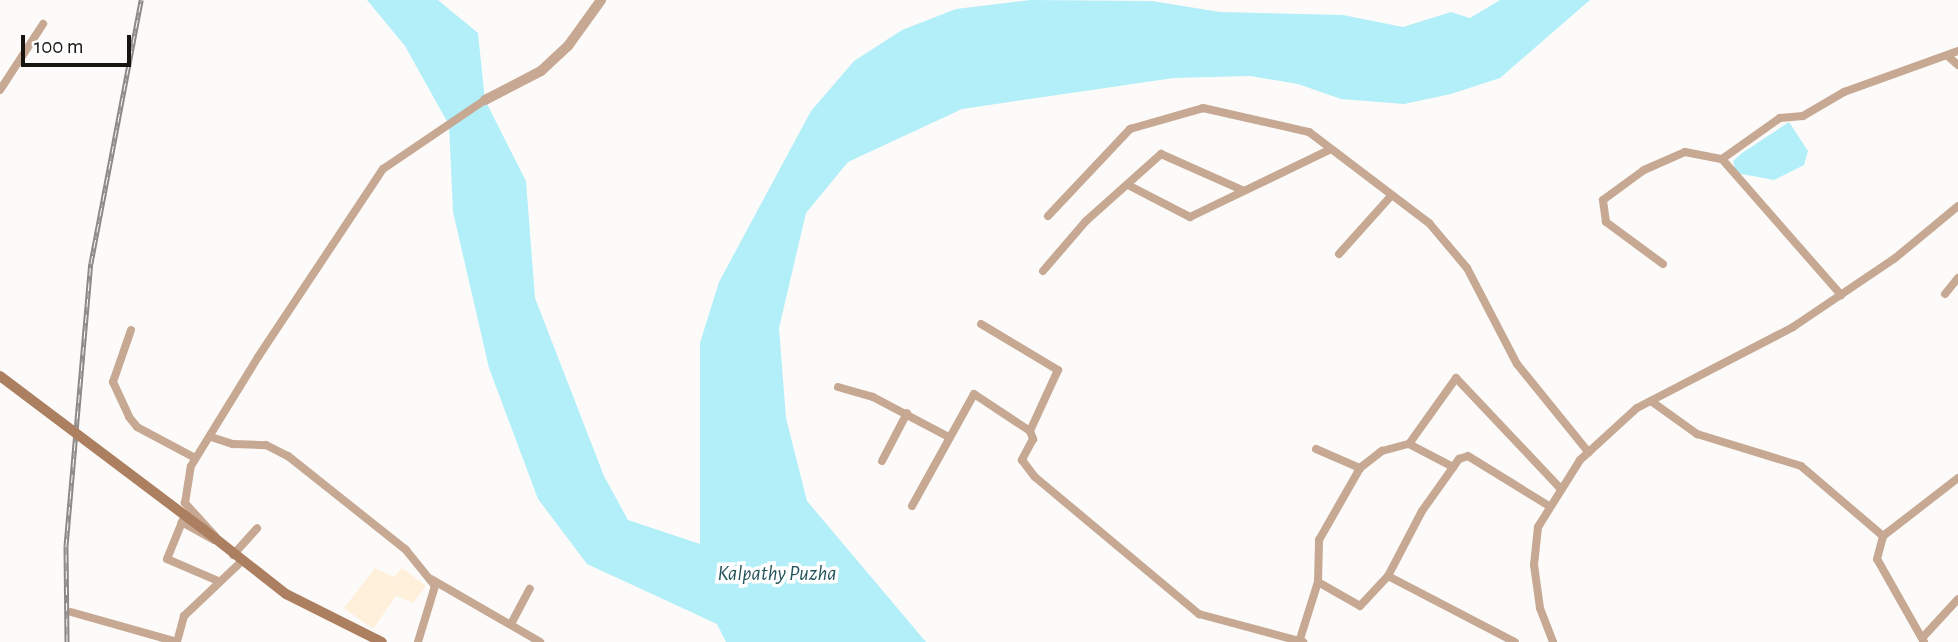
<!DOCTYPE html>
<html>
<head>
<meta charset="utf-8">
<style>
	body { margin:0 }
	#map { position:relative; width:1958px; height:642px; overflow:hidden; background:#fdfbf9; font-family:"Alegreya Sans",sans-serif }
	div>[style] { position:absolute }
	.built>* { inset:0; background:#fff0dc }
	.water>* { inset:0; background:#b3eff9 }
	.minor>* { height:8px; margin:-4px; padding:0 4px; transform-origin:4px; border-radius:4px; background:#c6a893 }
	.tertiary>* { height:10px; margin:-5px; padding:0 5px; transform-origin:5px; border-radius:5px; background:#c6a893 }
	.secondary>* { height:10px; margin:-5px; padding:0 5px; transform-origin:5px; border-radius:5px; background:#ab7f60 }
	.rail>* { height:5px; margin-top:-2.5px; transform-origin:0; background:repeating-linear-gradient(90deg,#fff 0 8px,#8c8986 0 16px); box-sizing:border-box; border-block:2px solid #8c8986 }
	.secondary-bridge>* { height:10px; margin:-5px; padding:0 5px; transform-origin:5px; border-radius:5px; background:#ab7f60 }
	span { translate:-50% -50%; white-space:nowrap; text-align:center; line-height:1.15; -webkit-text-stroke:7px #fff; paint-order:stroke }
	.water-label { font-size:21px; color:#23535a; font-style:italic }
	.scale { position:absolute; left:21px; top:35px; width:110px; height:32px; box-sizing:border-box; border:4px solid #181410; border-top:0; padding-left:9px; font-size:21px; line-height:24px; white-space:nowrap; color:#181410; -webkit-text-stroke:5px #fff; paint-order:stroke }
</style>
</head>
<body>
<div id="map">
	<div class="built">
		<i style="clip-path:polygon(375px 568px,394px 577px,402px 568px,426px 586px,413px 603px,396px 596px,373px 629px,344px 608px)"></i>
	</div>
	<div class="water">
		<i style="clip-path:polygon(367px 0,438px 0,478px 33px,485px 100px,526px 181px,535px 298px,604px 476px,628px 520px,700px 544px,700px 343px,719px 282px,811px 111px,854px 61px,902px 30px,956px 9px,1031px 0,1152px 1px,1220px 12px,1343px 15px,1403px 27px,1451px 12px,1470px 18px,1500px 0,1590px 0,1500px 78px,1451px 94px,1404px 104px,1341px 99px,1298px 84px,1250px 76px,1174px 78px,962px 109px,848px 162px,806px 213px,779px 328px,786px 418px,807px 501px,926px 642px,726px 642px,717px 624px,587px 564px,538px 499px,489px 368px,453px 212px,449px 125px,405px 46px)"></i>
		<i style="clip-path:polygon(1789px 122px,1808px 151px,1804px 165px,1774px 180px,1736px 173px,1733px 161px,1742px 153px)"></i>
	</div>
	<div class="minor">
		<i style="left:1949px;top:57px;width:12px;rotate:42deg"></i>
		<i style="left:0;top:90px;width:79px;rotate:-56.9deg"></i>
		<i style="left:1722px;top:159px;width:71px;rotate:-35.3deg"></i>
		<i style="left:1780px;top:118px;width:23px;rotate:-5deg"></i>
		<i style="left:1803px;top:116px;width:48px;rotate:-30.3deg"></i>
		<i style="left:1844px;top:92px;width:121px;rotate:-19.8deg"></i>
		<i style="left:1128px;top:185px;width:70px;rotate:27.3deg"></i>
		<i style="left:1190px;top:217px;width:154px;rotate:-25.7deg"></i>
		<i style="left:1048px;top:216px;width:120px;rotate:-46.7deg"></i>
		<i style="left:1130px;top:129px;width:76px;rotate:-16deg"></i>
		<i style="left:1203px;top:108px;width:109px;rotate:12.8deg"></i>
		<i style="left:1309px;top:132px;width:151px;rotate:37.2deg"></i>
		<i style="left:1429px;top:223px;width:59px;rotate:49.8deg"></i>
		<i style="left:1467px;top:268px;width:108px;rotate:62.5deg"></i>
		<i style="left:1517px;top:364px;width:114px;rotate:51deg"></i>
		<i style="left:1339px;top:254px;width:78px;rotate:-48.1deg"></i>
		<i style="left:1663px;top:264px;width:71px;rotate:-143.6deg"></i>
		<i style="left:1606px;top:222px;width:22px;rotate:-98deg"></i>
		<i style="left:1603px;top:200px;width:51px;rotate:-36.2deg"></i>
		<i style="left:1644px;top:170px;width:45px;rotate:-23.7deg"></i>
		<i style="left:1685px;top:152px;width:38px;rotate:11deg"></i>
		<i style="left:1722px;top:159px;width:181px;rotate:48.8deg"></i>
		<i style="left:1043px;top:271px;width:66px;rotate:-49.3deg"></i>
		<i style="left:1086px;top:221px;width:101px;rotate:-41.8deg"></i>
		<i style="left:1161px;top:154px;width:89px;rotate:24deg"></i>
		<i style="left:1945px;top:294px;width:21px;rotate:-51deg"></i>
		<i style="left:981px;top:324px;width:90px;rotate:30.9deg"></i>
		<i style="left:1058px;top:370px;width:67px;rotate:114.7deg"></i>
		<i style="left:131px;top:330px;width:55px;rotate:109.1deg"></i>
		<i style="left:113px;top:382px;width:38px;rotate:65deg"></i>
		<i style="left:129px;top:417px;width:13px;rotate:51deg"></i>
		<i style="left:137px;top:427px;width:66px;rotate:28.1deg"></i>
		<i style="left:838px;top:387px;width:36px;rotate:16deg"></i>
		<i style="left:873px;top:397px;width:84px;rotate:27.8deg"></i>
		<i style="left:1651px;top:401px;width:57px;rotate:35.7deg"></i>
		<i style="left:1697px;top:434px;width:109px;rotate:17.1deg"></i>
		<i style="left:1801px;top:466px;width:108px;rotate:40.5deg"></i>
		<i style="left:211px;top:437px;width:23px;rotate:18deg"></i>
		<i style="left:233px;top:444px;width:33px;rotate:2deg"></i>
		<i style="left:266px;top:445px;width:25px;rotate:27deg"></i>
		<i style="left:288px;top:456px;width:151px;rotate:38.5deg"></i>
		<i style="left:406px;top:550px;width:46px;rotate:51.1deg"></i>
		<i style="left:435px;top:586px;width:59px;rotate:106.9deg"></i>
		<i style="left:1409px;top:444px;width:81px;rotate:-54.5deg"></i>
		<i style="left:1456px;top:378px;width:151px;rotate:46.6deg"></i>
		<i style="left:1316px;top:449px;width:48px;rotate:23.4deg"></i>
		<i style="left:882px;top:461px;width:54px;rotate:-62.5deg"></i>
		<i style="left:912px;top:506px;width:128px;rotate:-61deg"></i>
		<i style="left:974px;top:394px;width:67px;rotate:33.5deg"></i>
		<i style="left:1030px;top:431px;width:9px;rotate:69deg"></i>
		<i style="left:1033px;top:439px;width:24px;rotate:118deg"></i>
		<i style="left:1022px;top:460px;width:21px;rotate:53deg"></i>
		<i style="left:1035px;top:477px;width:214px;rotate:39.9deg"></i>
		<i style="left:1199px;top:614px;width:108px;rotate:15.1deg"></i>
		<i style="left:215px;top:536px;width:45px;rotate:-132.3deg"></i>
		<i style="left:185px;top:503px;width:37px;rotate:-81deg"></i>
		<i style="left:191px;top:466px;width:128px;rotate:-58.4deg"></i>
		<i style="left:258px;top:357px;width:226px;rotate:-56.4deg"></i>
		<i style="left:383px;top:169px;width:123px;rotate:-34.1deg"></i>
		<i style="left:214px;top:540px;width:37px;rotate:-151deg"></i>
		<i style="left:182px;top:522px;width:40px;rotate:112deg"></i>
		<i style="left:167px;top:559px;width:56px;rotate:23.3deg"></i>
		<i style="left:233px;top:555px;width:36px;rotate:-48deg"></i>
		<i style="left:1388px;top:576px;width:143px;rotate:27.5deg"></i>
		<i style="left:431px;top:579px;width:126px;rotate:30deg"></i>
		<i style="left:1318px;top:582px;width:48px;rotate:29.7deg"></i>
		<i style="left:1360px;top:606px;width:41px;rotate:-47deg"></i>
		<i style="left:1388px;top:576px;width:73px;rotate:-62.4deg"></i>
		<i style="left:1422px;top:511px;width:64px;rotate:-54.6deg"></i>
		<i style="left:1459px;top:459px;width:9px;rotate:-18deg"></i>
		<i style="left:1468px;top:456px;width:95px;rotate:31.7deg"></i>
		<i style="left:71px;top:612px;width:110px;rotate:15.8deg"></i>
		<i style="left:511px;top:624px;width:40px;rotate:-62deg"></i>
		<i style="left:1924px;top:636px;width:50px;rotate:-47.4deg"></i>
		<i style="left:1300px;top:639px;width:60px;rotate:-72.5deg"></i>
		<i style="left:1318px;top:582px;width:42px;rotate:-88.6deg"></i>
		<i style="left:1319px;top:540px;width:83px;rotate:-60.3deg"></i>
		<i style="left:1360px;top:468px;width:28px;rotate:-38deg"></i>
		<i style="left:1382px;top:451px;width:28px;rotate:-15deg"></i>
		<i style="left:1409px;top:444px;width:50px;rotate:27.6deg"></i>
		<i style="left:177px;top:642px;width:27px;rotate:-75deg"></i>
		<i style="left:184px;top:616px;width:79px;rotate:-43.5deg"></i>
		<i style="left:1553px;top:642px;width:36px;rotate:-111deg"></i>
		<i style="left:1540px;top:608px;width:43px;rotate:-97.9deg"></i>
		<i style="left:1534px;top:565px;width:38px;rotate:-84deg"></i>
		<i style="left:1538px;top:527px;width:79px;rotate:-57.9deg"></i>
		<i style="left:1580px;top:460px;width:77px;rotate:-42.4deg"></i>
		<i style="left:1637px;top:408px;width:176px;rotate:-27.4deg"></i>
		<i style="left:1793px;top:327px;width:122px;rotate:-34deg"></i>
		<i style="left:1894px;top:259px;width:83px;rotate:-39.6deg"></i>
		<i style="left:1924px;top:642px;width:95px;rotate:-119.5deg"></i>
		<i style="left:1877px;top:559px;width:24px;rotate:-75deg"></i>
		<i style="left:1883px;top:536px;width:95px;rotate:-37.7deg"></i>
	</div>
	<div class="tertiary">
		<i style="left:485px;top:100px;width:63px;rotate:-27.4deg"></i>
		<i style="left:541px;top:71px;width:37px;rotate:-43deg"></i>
		<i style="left:568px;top:46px;width:57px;rotate:-54.3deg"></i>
	</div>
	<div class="secondary">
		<i style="left:202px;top:528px;width:107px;rotate:38.2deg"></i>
		<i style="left:286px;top:594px;width:107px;rotate:26.6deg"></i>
	</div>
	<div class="rail">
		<i style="left:67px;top:642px;width:96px;rotate:-90.6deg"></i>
		<i style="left:66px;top:546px;width:284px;rotate:-85deg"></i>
		<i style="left:91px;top:263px;width:268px;rotate:-79.2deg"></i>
	</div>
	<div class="secondary-bridge">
		<i style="left:0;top:376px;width:253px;rotate:37deg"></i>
	</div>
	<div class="water-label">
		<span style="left:777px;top:574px">Kalpathy Puzha</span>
	</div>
	<div class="scale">100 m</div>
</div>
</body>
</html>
